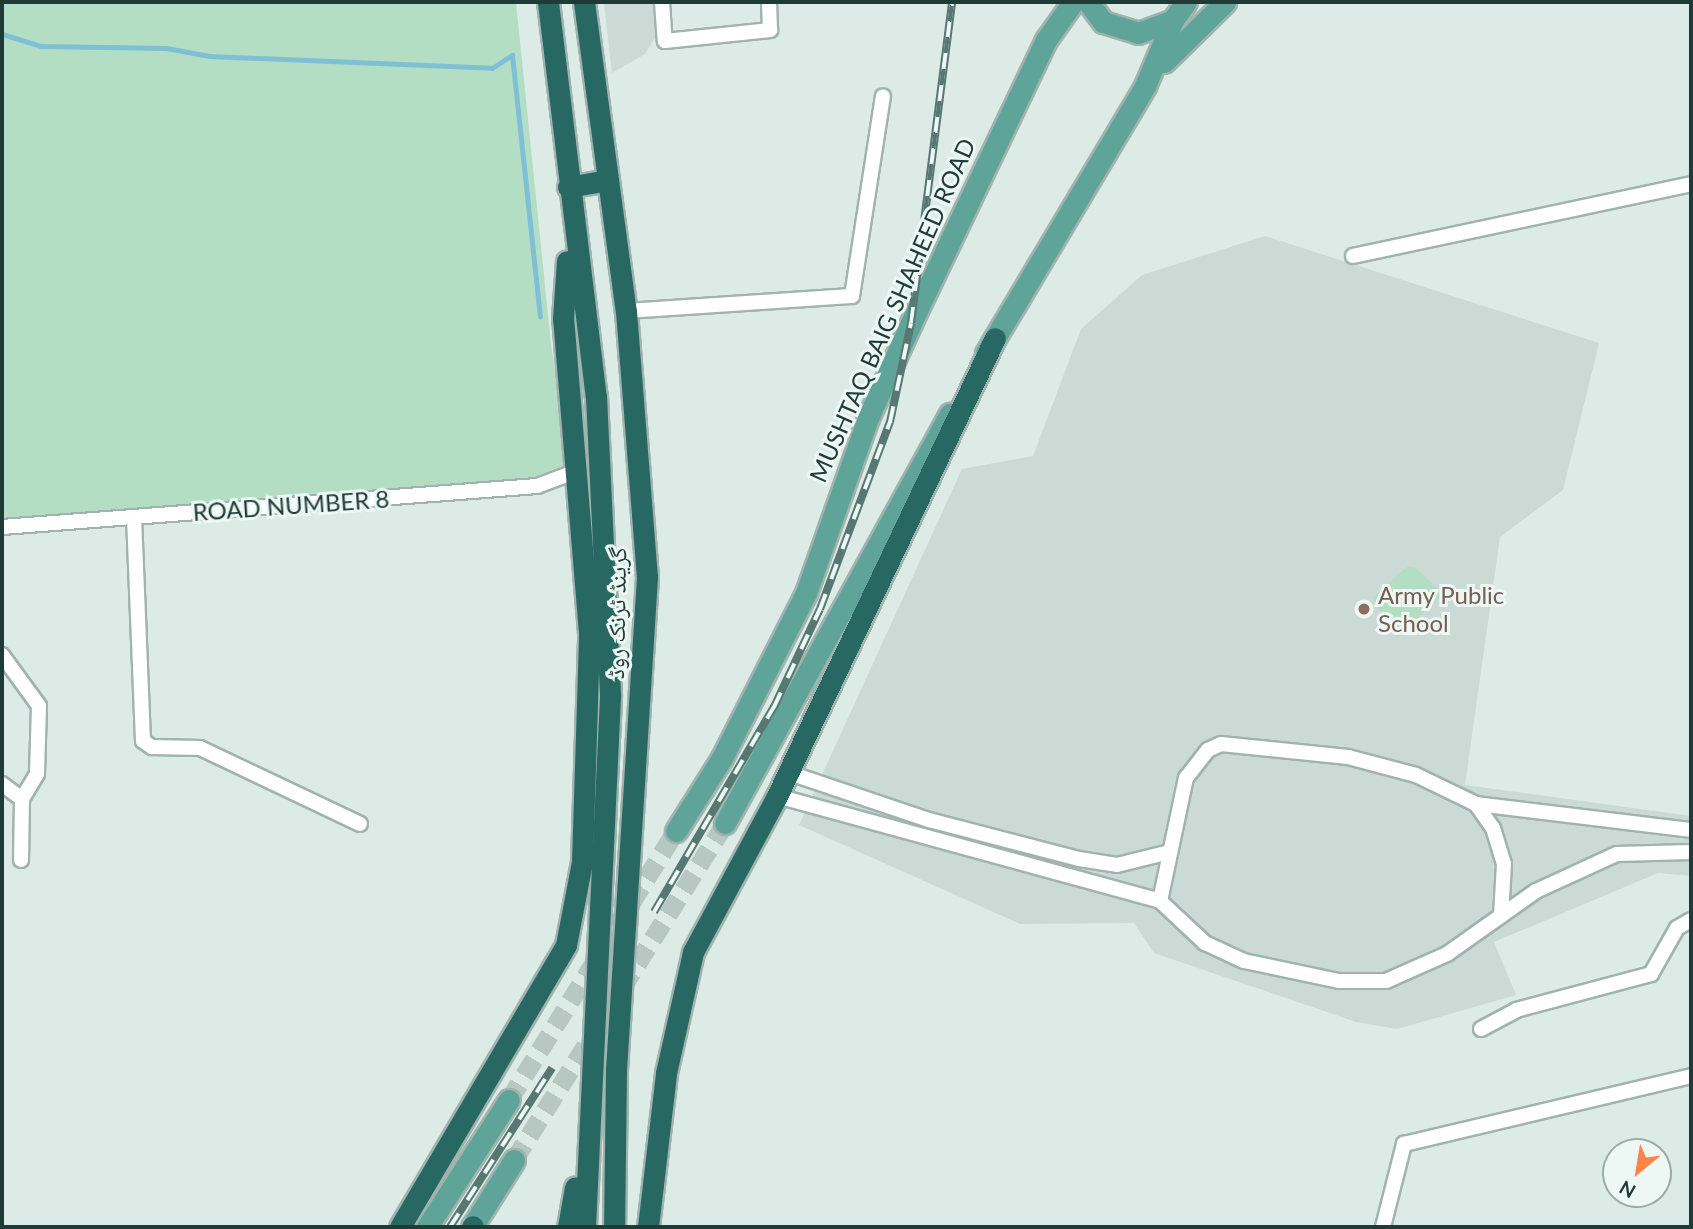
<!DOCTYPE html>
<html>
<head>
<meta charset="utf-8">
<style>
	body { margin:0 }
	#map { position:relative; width:1693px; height:1229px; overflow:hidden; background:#ddebe6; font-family:Lato,"Noto Naskh Arabic",sans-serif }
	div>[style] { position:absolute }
	.built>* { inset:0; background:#cbdad5 }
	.green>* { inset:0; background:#b4dec3 }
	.stream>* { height:5px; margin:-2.5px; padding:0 2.5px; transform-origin:2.5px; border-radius:2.5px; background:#7fc0d5 }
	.secondary-tunnel>* { height:19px; margin-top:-9.5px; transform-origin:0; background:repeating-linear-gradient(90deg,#b7c8c3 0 19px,transparent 0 29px) }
	.roads { filter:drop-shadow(2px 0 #a0b3ae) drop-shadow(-2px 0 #a0b3ae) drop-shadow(0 2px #a0b3ae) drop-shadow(0 -2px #a0b3ae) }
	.street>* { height:14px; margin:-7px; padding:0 7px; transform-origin:7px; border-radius:7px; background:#fff }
	.primary>* { height:21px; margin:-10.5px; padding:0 10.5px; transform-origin:10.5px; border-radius:10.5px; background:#5ea498 }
	.highway>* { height:21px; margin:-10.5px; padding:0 10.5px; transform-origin:10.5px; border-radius:10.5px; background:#276962 }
	.rail>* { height:8px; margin-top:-4px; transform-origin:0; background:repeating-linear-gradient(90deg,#edf7f3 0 16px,#577772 0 32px); box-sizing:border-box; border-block:2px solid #577772 }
	.dots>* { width:19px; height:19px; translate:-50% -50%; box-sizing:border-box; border:4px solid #edf7f3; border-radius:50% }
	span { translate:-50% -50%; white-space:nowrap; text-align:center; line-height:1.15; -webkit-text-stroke:6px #edf7f3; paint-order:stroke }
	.street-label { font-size:24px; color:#1e3b36 }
	.education-label { font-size:24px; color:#785e54 }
	.left { translate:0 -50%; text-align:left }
	.frame { position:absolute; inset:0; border:4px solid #1e3b36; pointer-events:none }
	.north { position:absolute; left:1602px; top:1138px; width:70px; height:70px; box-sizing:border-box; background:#edf7f3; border:2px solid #9aaca7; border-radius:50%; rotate:210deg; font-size:19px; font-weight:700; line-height:28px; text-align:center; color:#1e3b36 }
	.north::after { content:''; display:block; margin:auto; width:24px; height:32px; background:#fd8548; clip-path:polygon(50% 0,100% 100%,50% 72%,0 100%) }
</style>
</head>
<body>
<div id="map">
	<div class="built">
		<i style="clip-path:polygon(604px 2px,660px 2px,661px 28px,645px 54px,612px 73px)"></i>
		<i style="clip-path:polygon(1265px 236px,1599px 343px,1563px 490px,1500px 537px,1465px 785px,1691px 816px,1691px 876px,1658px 873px,1494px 942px,1516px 995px,1397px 1029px,1356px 1022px,1154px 953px,1134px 923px,1020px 924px,799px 825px,962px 469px,1033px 456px,1081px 329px,1142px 275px)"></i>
	</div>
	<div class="green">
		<i style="clip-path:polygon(2px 2px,516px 2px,551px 344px,570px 463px,528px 479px,2px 518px)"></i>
		<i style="clip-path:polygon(1407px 567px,1416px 568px,1443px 594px,1397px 638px,1372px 598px)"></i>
	</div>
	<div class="stream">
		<i style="left:2px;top:34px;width:41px;rotate:17.1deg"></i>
		<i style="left:41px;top:46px;width:125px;rotate:0.9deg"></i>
		<i style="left:166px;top:48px;width:44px;rotate:10.5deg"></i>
		<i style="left:209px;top:56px;width:283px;rotate:2.4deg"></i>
		<i style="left:492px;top:68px;width:24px;rotate:-33deg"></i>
		<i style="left:512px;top:55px;width:263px;rotate:83.9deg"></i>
	</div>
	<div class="secondary-tunnel">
		<i style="left:509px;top:1100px;width:317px;rotate:-58.2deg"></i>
		<i style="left:514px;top:1160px;width:398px;rotate:-57.9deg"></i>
	</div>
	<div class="roads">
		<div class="street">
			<i style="left:662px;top:2px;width:39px;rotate:86deg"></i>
			<i style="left:665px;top:41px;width:106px;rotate:-6deg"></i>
			<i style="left:770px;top:30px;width:28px;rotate:-92deg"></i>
			<i style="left:1353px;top:256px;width:346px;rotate:-12deg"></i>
			<i style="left:626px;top:311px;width:226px;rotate:-3.8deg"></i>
			<i style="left:852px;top:296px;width:202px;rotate:-81.2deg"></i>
			<i style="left:134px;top:517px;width:224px;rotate:87.7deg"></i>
			<i style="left:143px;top:741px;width:11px;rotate:34deg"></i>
			<i style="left:152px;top:747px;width:48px;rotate:1.2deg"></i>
			<i style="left:200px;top:748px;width:177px;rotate:25.4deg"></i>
			<i style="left:2px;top:527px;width:537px;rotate:-4.38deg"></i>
			<i style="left:537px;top:486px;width:43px;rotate:-20.6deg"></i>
			<i style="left:2px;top:655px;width:63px;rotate:54deg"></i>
			<i style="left:39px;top:706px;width:68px;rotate:91.7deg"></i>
			<i style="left:37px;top:774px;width:29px;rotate:121deg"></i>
			<i style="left:22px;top:799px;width:61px;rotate:90.9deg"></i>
			<i style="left:787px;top:772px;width:150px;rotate:18.7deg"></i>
			<i style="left:929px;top:820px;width:155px;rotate:14.6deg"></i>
			<i style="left:1079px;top:859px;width:38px;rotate:9deg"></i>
			<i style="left:1117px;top:865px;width:50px;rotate:-13.8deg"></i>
			<i style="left:2px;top:784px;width:25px;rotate:37deg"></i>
			<i style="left:777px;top:796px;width:397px;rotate:15.3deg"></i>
			<i style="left:1160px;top:901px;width:62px;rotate:43deg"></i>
			<i style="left:1205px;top:943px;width:43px;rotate:24.8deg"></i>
			<i style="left:1244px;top:961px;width:97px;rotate:11.9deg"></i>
			<i style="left:1339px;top:981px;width:47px"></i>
			<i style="left:1386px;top:981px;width:67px;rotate:-23.9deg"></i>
			<i style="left:1447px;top:954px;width:109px;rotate:-35.3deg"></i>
			<i style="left:1536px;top:891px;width:89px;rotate:-24.6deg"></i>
			<i style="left:1617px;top:854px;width:74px;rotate:-1.5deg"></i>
			<i style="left:1476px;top:804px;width:29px;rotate:55deg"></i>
			<i style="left:1493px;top:828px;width:38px;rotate:73deg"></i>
			<i style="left:1504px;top:864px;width:52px;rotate:93.3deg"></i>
			<i style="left:1160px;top:901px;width:126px;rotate:-78.1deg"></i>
			<i style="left:1186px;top:778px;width:36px;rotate:-52deg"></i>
			<i style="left:1208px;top:750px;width:14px;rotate:-25deg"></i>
			<i style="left:1221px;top:744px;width:128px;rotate:5.8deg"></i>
			<i style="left:1348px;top:757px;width:70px;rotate:14.8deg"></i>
			<i style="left:1416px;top:775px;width:67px;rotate:25.8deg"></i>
			<i style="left:1476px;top:804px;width:217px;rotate:6.9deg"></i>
			<i style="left:1481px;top:1029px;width:40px;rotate:-28deg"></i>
			<i style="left:1516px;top:1010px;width:140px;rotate:-14.9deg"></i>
			<i style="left:1651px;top:974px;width:53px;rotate:-60.5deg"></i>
			<i style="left:1677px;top:928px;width:16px;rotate:-30deg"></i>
			<i style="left:1383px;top:1227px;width:86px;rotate:-75.8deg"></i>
			<i style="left:1404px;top:1144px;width:295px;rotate:-13.3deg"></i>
		</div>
		<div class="primary">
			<i style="left:1088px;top:2px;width:25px;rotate:53deg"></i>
			<i style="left:1103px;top:22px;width:37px;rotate:17deg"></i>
			<i style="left:1138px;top:33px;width:37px;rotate:-20deg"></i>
			<i style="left:1173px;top:20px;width:22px;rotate:-54deg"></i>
			<i style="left:1164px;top:62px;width:86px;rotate:-44.5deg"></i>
			<i style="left:986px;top:353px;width:311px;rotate:-59.2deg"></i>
			<i style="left:1145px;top:86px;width:72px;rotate:-67deg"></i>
			<i style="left:725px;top:823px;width:467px;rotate:-61.2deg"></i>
			<i style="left:676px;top:831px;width:86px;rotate:-57.8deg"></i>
			<i style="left:722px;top:758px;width:185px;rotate:-63deg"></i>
			<i style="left:806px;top:593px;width:186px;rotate:-70.5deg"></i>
			<i style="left:868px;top:418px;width:104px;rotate:-65.6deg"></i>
			<i style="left:911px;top:323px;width:314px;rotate:-64.5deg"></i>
			<i style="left:1046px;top:40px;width:47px;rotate:-54.6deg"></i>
			<i style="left:427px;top:1227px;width:151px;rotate:-57.2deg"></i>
			<i style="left:472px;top:1227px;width:79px;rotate:-57.9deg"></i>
		</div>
		<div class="highway">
			<i style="left:548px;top:2px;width:397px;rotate:83.1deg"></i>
			<i style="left:596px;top:396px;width:301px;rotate:87.3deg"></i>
			<i style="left:610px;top:697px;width:531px;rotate:92.7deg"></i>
			<i style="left:584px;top:2px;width:312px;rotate:82.3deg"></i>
			<i style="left:626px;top:311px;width:267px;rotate:85.5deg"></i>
			<i style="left:647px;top:577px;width:494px;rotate:93.6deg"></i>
			<i style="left:616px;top:1070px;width:157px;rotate:90.7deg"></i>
			<i style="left:568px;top:187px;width:40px;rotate:-10deg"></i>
			<i style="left:400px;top:1227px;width:327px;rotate:-59.5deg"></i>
			<i style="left:566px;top:945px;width:85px;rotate:-79.1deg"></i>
			<i style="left:582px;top:862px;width:229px;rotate:-88.2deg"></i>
			<i style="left:589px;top:633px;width:315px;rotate:-94.7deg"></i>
			<i style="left:563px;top:319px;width:58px;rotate:-86.1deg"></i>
			<i style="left:472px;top:1227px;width:1px;rotate:-45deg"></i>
			<i style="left:568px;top:1227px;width:40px;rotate:-80deg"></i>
			<i style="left:648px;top:1227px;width:155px;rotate:-83.3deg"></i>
			<i style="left:666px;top:1073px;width:124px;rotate:-77.4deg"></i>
			<i style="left:693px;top:952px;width:177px;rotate:-61.7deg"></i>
			<i style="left:777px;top:796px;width:507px;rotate:-64.55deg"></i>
		</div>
	</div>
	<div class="rail">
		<i style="left:654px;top:912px;width:238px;rotate:-59.7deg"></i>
		<i style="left:774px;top:707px;width:108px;rotate:-64.9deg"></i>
		<i style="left:820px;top:609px;width:200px;rotate:-69.5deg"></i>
		<i style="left:890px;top:422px;width:101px;rotate:-78deg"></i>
		<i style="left:911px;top:323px;width:324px;rotate:-82.7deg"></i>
		<i style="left:450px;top:1227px;width:189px;rotate:-57.3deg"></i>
	</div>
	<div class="dots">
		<i style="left:1364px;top:609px;background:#8d6e63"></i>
	</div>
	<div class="street-label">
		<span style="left:892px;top:310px;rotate:-66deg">MUSHTAQ BAIG SHAHEED ROAD</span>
		<span style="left:291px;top:505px;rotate:-4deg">ROAD NUMBER 8</span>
		<span style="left:616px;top:613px;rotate:-89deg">گرینڈ ٹرنک روڈ</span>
	</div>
	<div class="education-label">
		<span class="left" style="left:1378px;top:609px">Army Public<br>School</span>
	</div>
	<div class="frame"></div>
	<div class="north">N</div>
</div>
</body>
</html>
